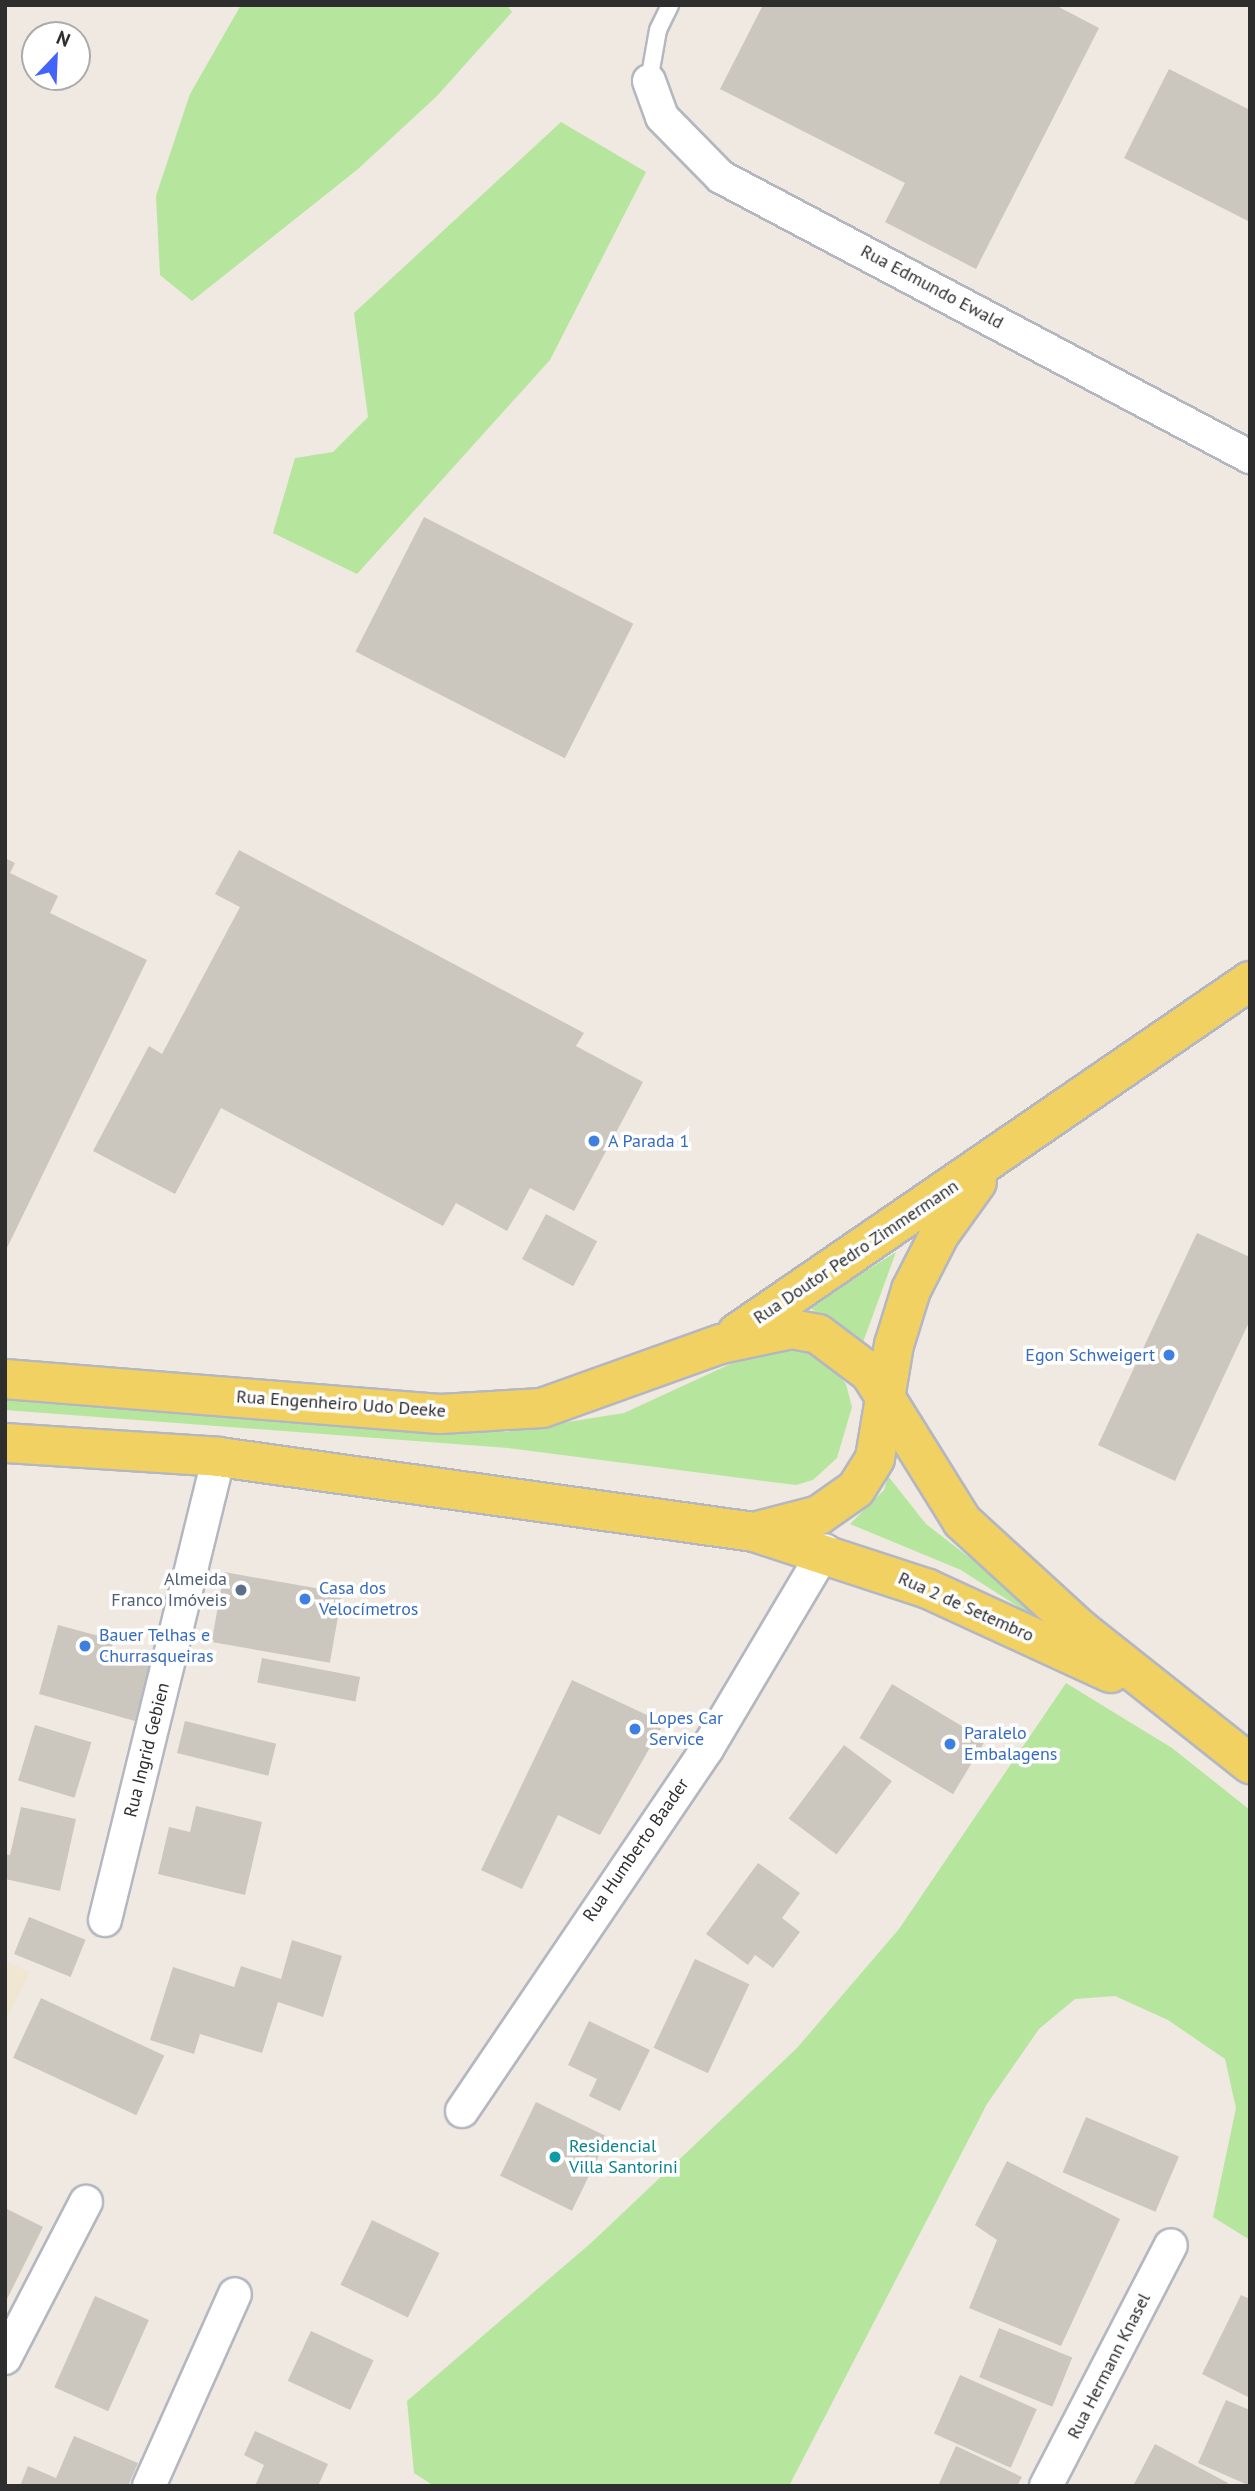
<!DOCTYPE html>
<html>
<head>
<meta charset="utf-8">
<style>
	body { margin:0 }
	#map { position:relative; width:1255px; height:2491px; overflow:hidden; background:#efe9e1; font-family:"PT Sans",sans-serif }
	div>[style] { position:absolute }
	.education>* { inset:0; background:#f0e6d1 }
	.green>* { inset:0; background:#b6e59e }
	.building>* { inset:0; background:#cbc7bf; transform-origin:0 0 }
	.roads { filter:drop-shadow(2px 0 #b4b7c1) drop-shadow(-2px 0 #b4b7c1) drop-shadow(0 2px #b4b7c1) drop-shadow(0 -2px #b4b7c1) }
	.lane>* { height:16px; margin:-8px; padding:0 8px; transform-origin:8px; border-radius:8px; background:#fff }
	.street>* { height:32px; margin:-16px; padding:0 16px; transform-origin:16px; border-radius:16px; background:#fff }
	.primary>* { height:38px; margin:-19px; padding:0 19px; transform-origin:19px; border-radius:19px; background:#f2d163 }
	.dots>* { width:19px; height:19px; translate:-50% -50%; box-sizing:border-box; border:4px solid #fff; border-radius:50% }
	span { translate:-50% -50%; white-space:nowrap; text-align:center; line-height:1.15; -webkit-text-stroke:7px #fff; paint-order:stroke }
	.street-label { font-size:18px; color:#2e2e2e }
	.shop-label { font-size:18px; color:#366cbe }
	.left { translate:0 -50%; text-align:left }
	.right { translate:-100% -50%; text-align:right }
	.service-label { font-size:18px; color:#4e5e75 }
	.culture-label { font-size:18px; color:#0d838f }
	.frame { position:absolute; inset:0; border:7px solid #2e2e2e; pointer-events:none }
	.north { position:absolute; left:21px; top:21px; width:70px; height:70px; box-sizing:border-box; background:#fff; border:2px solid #ababab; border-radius:50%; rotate:23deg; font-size:19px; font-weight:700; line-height:28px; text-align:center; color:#2e2e2e }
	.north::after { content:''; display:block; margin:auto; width:24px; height:32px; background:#4264fb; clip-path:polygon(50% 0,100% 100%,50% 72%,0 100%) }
</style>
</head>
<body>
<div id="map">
	<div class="education">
		<i style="clip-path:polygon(5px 1961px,30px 1972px,5px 2022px)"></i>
	</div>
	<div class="green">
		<i style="clip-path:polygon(241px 5px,507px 5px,512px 12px,437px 96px,358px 169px,192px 301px,160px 275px,156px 196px,190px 94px)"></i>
		<i style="clip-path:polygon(561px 122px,646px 172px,550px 360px,357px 574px,273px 533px,295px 458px,333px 452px,368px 417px,354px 313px)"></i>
		<i style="clip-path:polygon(896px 1252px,862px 1345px,809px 1307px)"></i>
		<i style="clip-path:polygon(796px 1346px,826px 1360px,846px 1384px,852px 1407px,837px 1458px,813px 1480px,796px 1485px,508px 1448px,5px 1410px,5px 1399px,505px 1432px,624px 1413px,739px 1360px)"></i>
		<i style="clip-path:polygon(888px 1476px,926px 1524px,1105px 1662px,961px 1570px,850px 1524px,884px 1490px)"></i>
		<i style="clip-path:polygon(1066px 1683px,1172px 1748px,1250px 1810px,1250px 2240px,1213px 2217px,1236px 2108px,1225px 2059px,1168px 2020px,1115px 1996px,1075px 1999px,1039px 2029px,987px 2104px,789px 2486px,434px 2486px,414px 2473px,407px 2401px,591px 2243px,797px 2048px,899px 1929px)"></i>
	</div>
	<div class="building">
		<i style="clip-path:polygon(763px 5px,1055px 5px,1099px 28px,976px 269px,885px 222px,905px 183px,720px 89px)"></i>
		<i style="clip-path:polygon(1169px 69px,1250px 110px,1250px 222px,1124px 158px)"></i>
		<i style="left:424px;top:517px;width:235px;height:151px;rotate:27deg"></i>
		<i style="clip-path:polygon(239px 850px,584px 1033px,576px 1046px,643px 1082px,574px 1211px,530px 1188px,507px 1231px,456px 1203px,443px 1226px,221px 1108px,175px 1194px,93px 1151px,149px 1046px,162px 1054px,240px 907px,215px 894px)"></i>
		<i style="clip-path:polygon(5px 858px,15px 863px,10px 873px,58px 896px,50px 913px,147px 960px,5px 1252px)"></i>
		<i style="left:546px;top:1214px;width:58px;height:51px;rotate:28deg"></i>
		<i style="clip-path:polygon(1197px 1233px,1250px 1257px,1250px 1320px,1175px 1481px,1098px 1445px)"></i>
		<i style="left:224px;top:1572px;width:120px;height:71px;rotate:10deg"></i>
		<i style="clip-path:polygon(58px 1625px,114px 1640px,110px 1654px,150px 1665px,135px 1721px,39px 1694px)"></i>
		<i style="left:262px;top:1658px;width:100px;height:25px;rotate:11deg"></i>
		<i style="clip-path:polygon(572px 1680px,664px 1723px,600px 1835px,558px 1815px,522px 1889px,481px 1870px)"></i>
		<i style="left:892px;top:1684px;width:109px;height:63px;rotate:31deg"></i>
		<i style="left:185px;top:1721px;width:94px;height:33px;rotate:14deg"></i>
		<i style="left:35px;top:1725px;width:59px;height:58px;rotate:17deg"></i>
		<i style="left:844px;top:1745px;width:60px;height:92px;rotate:37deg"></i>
		<i style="clip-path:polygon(196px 1806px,262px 1822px,245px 1895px,158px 1874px,169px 1827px,190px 1832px)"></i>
		<i style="clip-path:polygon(21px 1807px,76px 1819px,60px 1891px,5px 1879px,5px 1854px,10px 1855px)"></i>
		<i style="clip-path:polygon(758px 1863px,800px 1893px,782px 1918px,800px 1932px,773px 1968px,755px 1955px,748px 1965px,706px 1934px)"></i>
		<i style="left:29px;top:1917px;width:61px;height:40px;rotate:22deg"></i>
		<i style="clip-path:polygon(292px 1940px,342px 1956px,323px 2017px,278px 2002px,262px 2053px,200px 2034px,194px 2054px,150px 2040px,173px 1967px,234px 1987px,241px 1966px,281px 1979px)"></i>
		<i style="left:695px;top:1959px;width:60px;height:98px;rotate:25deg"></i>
		<i style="left:41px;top:1998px;width:136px;height:66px;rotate:25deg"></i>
		<i style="clip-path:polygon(589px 2021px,650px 2050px,620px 2111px,589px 2096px,597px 2079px,568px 2065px)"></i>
		<i style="left:536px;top:2102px;width:80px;height:82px;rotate:26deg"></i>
		<i style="left:1086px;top:2117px;width:101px;height:60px;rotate:23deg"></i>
		<i style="clip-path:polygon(1007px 2161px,1120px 2219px,1061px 2346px,969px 2308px,997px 2240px,975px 2225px)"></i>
		<i style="clip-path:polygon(5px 2208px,43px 2227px,5px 2303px)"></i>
		<i style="left:372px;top:2220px;width:75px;height:72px;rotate:26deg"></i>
		<i style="clip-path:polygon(1241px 2295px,1250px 2299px,1250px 2398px,1202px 2374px)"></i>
		<i style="left:95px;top:2296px;width:59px;height:100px;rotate:24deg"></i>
		<i style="left:999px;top:2328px;width:79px;height:53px;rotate:22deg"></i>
		<i style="left:311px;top:2331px;width:69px;height:55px;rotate:25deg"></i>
		<i style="left:960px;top:2375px;width:84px;height:64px;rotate:24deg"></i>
		<i style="clip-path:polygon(1226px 2400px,1250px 2410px,1250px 2486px,1198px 2463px)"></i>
		<i style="clip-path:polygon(255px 2431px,328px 2464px,318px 2486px,255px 2486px,264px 2465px,244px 2455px)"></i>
		<i style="clip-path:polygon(74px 2436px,138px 2463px,128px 2486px,20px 2486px,28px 2466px,56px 2478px)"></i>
		<i style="clip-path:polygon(1155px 2444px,1228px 2483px,1227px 2486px,1133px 2486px)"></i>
		<i style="clip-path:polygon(956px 2446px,1022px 2477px,1017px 2486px,938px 2486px)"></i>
	</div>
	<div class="roads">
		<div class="lane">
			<i style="left:649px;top:81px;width:52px;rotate:-80deg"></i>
			<i style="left:658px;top:30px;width:28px;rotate:-64deg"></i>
		</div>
		<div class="street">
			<i style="left:649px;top:81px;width:38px;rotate:70deg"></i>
			<i style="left:662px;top:117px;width:84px;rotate:45.5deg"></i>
			<i style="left:721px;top:177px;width:599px;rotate:27.89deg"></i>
			<i style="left:105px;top:1920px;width:477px;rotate:-76.2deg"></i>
			<i style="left:462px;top:2111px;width:437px;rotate:-55.9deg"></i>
			<i style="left:707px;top:1749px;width:231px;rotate:-59.3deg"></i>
			<i style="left:5px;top:2358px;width:176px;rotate:-62.6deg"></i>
			<i style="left:149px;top:2486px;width:210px;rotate:-65.9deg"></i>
			<i style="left:1046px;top:2486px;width:271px;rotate:-62.6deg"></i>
		</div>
		<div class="primary">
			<i style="left:737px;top:1333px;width:622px;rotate:-34.46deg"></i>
			<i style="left:5px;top:1379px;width:436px;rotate:4.6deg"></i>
			<i style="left:440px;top:1414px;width:102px;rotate:-3.4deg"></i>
			<i style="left:542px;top:1408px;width:190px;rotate:-19.7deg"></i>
			<i style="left:721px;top:1344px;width:73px;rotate:-11.9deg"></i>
			<i style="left:792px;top:1329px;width:26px;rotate:11deg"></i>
			<i style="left:818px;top:1334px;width:65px;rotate:36.9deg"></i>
			<i style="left:870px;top:1373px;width:174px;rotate:58.1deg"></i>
			<i style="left:962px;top:1521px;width:161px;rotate:42.5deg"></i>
			<i style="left:1081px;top:1630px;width:216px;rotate:38.4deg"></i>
			<i style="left:5px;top:1443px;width:214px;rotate:3.7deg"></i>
			<i style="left:219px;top:1457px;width:540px;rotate:7.98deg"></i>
			<i style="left:754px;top:1532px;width:183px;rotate:18.1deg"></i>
			<i style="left:928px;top:1589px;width:201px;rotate:24.7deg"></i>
			<i style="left:758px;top:1531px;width:63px;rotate:-14.7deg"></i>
			<i style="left:819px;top:1515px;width:45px;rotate:-35.1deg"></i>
			<i style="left:856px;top:1489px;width:36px;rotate:-58deg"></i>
			<i style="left:875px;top:1458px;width:115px;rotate:-80.5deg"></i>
			<i style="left:894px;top:1345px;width:58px;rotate:-72.8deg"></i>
			<i style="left:911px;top:1290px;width:62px;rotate:-63deg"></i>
			<i style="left:939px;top:1235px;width:65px;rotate:-54.4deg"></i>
		</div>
	</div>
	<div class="dots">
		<i style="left:594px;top:1141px;background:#3f7fe0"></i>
		<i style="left:1169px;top:1355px;background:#3f7fe0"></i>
		<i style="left:241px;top:1590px;background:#5c6f8a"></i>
		<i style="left:305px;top:1599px;background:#3f7fe0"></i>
		<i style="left:85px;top:1646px;background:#3f7fe0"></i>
		<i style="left:635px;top:1729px;background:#3f7fe0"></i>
		<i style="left:950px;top:1744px;background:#3f7fe0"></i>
		<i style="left:555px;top:2157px;background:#0f9aa8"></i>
	</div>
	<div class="street-label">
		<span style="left:932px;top:287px;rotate:28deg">Rua Edmundo Ewald</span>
		<span style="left:856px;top:1252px;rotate:-34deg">Rua Doutor Pedro Zimmermann</span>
		<span style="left:341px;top:1404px;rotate:4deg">Rua Engenheiro Udo Deeke</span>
		<span style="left:966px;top:1607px;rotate:24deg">Rua 2 de Setembro</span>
		<span style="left:147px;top:1750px;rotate:-76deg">Rua Ingrid Gebien</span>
		<span style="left:636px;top:1850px;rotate:-55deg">Rua Humberto Baader</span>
		<span style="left:1109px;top:2366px;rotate:-63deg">Rua Hermann Knasel</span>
	</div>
	<div class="shop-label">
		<span class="left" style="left:608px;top:1141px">A Parada 1</span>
		<span class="right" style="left:1155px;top:1355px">Egon Schweigert</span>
		<span class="left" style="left:319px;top:1599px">Casa dos<br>Velocímetros</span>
		<span class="left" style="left:99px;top:1646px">Bauer Telhas e<br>Churrasqueiras</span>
		<span class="left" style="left:649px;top:1729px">Lopes Car<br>Service</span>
		<span class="left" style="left:964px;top:1744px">Paralelo<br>Embalagens</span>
	</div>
	<div class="service-label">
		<span class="right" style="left:227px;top:1590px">Almeida<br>Franco Imóveis</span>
	</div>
	<div class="culture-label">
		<span class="left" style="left:569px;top:2157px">Residencial<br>Villa Santorini</span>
	</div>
	<div class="frame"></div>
	<div class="north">N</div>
</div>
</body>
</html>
